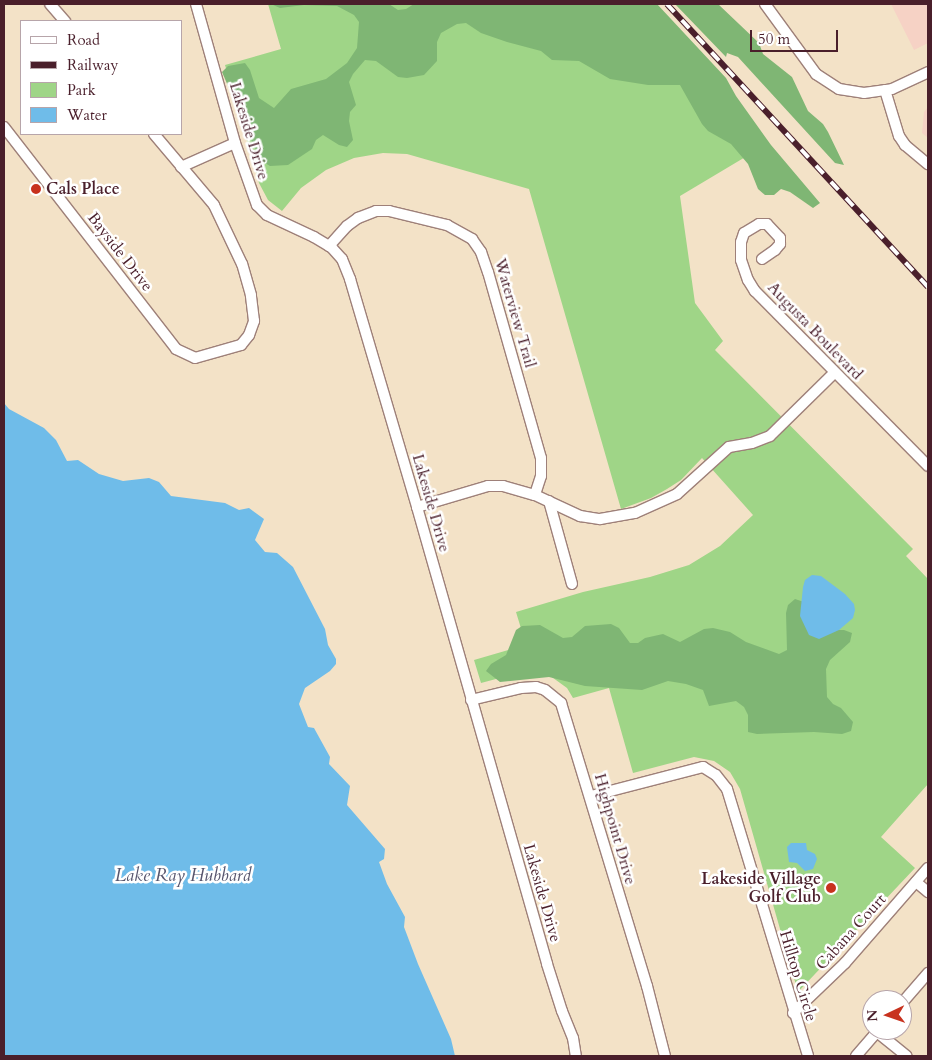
<!DOCTYPE html>
<html>
<head>
<meta charset="utf-8">
<style>
	body { margin:0 }
	#map { position:relative; width:932px; height:1060px; overflow:hidden; background:#f3e2c7; font-family:Cardo,serif }
	div>[style] { position:absolute }
	.built>* { inset:0; background:#f6d2c5 }
	.green>* { inset:0; background:#9fd587 }
	.forest>* { inset:0; background:#7fb674 }
	.water>* { inset:0; background:#6fbce9 }
	.roads { filter:drop-shadow(1px 0 #9e8079) drop-shadow(-1px 0 #9e8079) drop-shadow(0 1px #9e8079) drop-shadow(0 -1px #9e8079) }
	.street>* { height:10px; margin:-5px; padding:0 5px; transform-origin:5px; border-radius:5px; background:#fff }
	.rail>* { height:5.5px; margin-top:-2.75px; transform-origin:0; background:repeating-linear-gradient(90deg,#fff 0 11px,#4a1f2b 0 22px); box-sizing:border-box; border-block:1px solid #4a1f2b }
	.dots>* { width:14px; height:14px; translate:-50% -50%; box-sizing:border-box; border:2px solid #fff; border-radius:50% }
	span { translate:-50% -50%; white-space:nowrap; text-align:center; line-height:1.15; -webkit-text-stroke:5px #fff; paint-order:stroke }
	.street-label { font-size:16px; color:#4a1f2b }
	.poi-label { font-size:16px; color:#4a1f2b; font-weight:700 }
	.left { translate:0 -50%; text-align:left }
	.right { translate:-100% -50%; text-align:right }
	.water-label { font-size:18px; color:#57566e; font-style:italic }
	.frame { position:absolute; inset:0; border:5px solid #4a1f2b; pointer-events:none }
	.legend { position:absolute; left:20px; top:20px; width:162px; height:115px; box-sizing:border-box; background:#fff; border:1px solid #b7a5aa; margin:0; padding:6px 9px; list-style:none; font-size:15px; color:#4a1f2b }
	.legend li { display:flex; align-items:center; gap:10px; height:25px }
	.legend b { width:25px; border:1px solid #b7a5aa }
	.north { position:absolute; left:862px; top:990px; width:50px; height:50px; box-sizing:border-box; background:#fff; border:1px solid #b7a5aa; border-radius:50%; rotate:267deg; font-size:14px; font-weight:700; line-height:20px; text-align:center; color:#4a1f2b }
	.north::after { content:''; display:block; margin:auto; width:18px; height:22px; background:#c8321e; clip-path:polygon(50% 0,100% 100%,50% 72%,0 100%) }
	.scale { position:absolute; left:750px; top:30px; width:88px; height:22px; box-sizing:border-box; border:2px solid #4a1f2b; border-top:0; padding-left:6px; font-size:15px; line-height:18px; white-space:nowrap; color:#4a1f2b; -webkit-text-stroke:4px #fff; paint-order:stroke }
</style>
</head>
<body>
<div id="map">
	<div class="built">
		<i style="clip-path:polygon(891px 4px,928px 4px,928px 43px,914px 50px)"></i>
		<i style="clip-path:polygon(928px 107px,928px 138px,922px 133px,924px 112px)"></i>
	</div>
	<div class="green">
		<i style="clip-path:polygon(268px 4px,629px 4px,747px 156px,680px 196px,695px 303px,723px 341px,715px 350px,913px 549px,906px 556px,928px 579px,928px 784px,881px 837px,915px 868px,798px 992px,740px 789px,730px 772px,714px 761px,694px 757px,633px 773px,609px 688px,573px 698px,567px 688px,549px 675px,522px 672px,481px 683px,474px 660px,526px 645px,516px 612px,583px 592px,650px 577px,689px 565px,720px 546px,753px 515px,702px 458px,681px 480px,667px 489px,651px 498px,621px 509px,529px 189px,407px 154px,383px 153px,354px 158px,326px 170px,301px 188px,282px 211px,268px 200px,259px 183px,225px 65px,281px 49px)"></i>
	</div>
	<div class="forest">
		<i style="clip-path:polygon(271px 4px,389px 4px,398px 10px,406px 9px,414px 4px,657px 4px,726px 78px,736px 96px,771px 145px,820px 203px,813px 208px,790px 192px,781px 189px,774px 195px,765px 195px,758px 189px,748px 164px,731px 144px,708px 131px,702px 124px,680px 85px,648px 85px,610px 79px,579px 61px,552px 60px,541px 51px,507px 42px,481px 33px,466px 23px,457px 24px,441px 33px,437px 42px,437px 61px,424px 75px,407px 78px,398px 77px,376px 61px,365px 60px,353px 74px,349px 82px,356px 105px,350px 112px,349px 121px,353px 140px,347px 147px,339px 145px,323px 135px,316px 140px,312px 149px,288px 165px,270px 166px,260px 160px,222px 72px,228px 66px,245px 63px,250px 70px,259px 98px,274px 108px,291px 89px,326px 79px,347px 63px,357px 48px,359px 22px,354px 15px,337px 6px,304px 5px,280px 8px)"></i>
		<i style="clip-path:polygon(675px 4px,718px 4px,759px 43px,763px 54px,792px 77px,808px 111px,823px 124px,828px 132px,844px 165px,835px 163px,738px 57px,727px 53px,726px 57px)"></i>
		<i style="clip-path:polygon(795px 599px,804px 602px,826px 630px,844px 630px,852px 633px,850px 642px,830px 660px,826px 669px,827px 697px,833px 704px,841px 708px,853px 722px,851px 731px,842px 734px,814px 732px,757px 734px,748px 732px,748px 715px,744px 707px,736px 701px,709px 706px,703px 690px,686px 684px,668px 681px,642px 690px,585px 686px,549px 677px,500px 682px,486px 671px,491px 664px,506px 655px,516px 630px,522px 626px,540px 625px,563px 638px,572px 637px,585px 626px,611px 624px,619px 628px,630px 643px,638px 643px,645px 638px,663px 634px,680px 642px,704px 629px,713px 628px,730px 632px,746px 642px,779px 654px,787px 650px,786px 613px,788px 605px)"></i>
	</div>
	<div class="water">
		<i style="clip-path:polygon(4px 403px,9px 409px,44px 428px,56px 440px,67px 461px,78px 460px,99px 474px,123px 481px,149px 478px,159px 482px,171px 496px,225px 503px,239px 510px,249px 508px,264px 519px,255px 540px,265px 552px,277px 553px,293px 567px,325px 629px,328px 645px,336px 659px,336px 664px,330px 671px,305px 688px,299px 704px,308px 727px,314px 728px,330px 757px,329px 764px,350px 786px,347px 805px,385px 849px,384px 859px,379px 862px,387px 884px,405px 917px,404px 927px,418px 964px,451px 1039px,455px 1056px,4px 1056px)"></i>
		<i style="clip-path:polygon(812px 575px,821px 576px,845px 594px,854px 604px,855px 610px,853px 618px,839px 630px,819px 639px,809px 635px,800px 616px,803px 587px,805px 580px)"></i>
		<i style="clip-path:polygon(791px 843px,806px 843px,807px 850px,815px 854px,817px 859px,813px 869px,805px 871px,797px 863px,789px 862px,787px 847px)"></i>
	</div>
	<div class="roads">
		<div class="street">
			<i style="left:50px;top:4px;width:23px;rotate:49deg"></i>
			<i style="left:196px;top:4px;width:144px;rotate:74.3deg"></i>
			<i style="left:235px;top:143px;width:66px;rotate:70.5deg"></i>
			<i style="left:257px;top:205px;width:14px;rotate:45deg"></i>
			<i style="left:267px;top:215px;width:52px;rotate:25.1deg"></i>
			<i style="left:314px;top:237px;width:21px;rotate:31deg"></i>
			<i style="left:332px;top:248px;width:15px;rotate:48deg"></i>
			<i style="left:342px;top:259px;width:22px;rotate:68deg"></i>
			<i style="left:350px;top:279px;width:238px;rotate:73.6deg"></i>
			<i style="left:417px;top:507px;width:475px;rotate:74.1deg"></i>
			<i style="left:547px;top:964px;width:49px;rotate:72.3deg"></i>
			<i style="left:562px;top:1011px;width:29px;rotate:68deg"></i>
			<i style="left:573px;top:1038px;width:18px;rotate:81deg"></i>
			<i style="left:765px;top:4px;width:87px;rotate:53.9deg"></i>
			<i style="left:816px;top:74px;width:27px;rotate:33deg"></i>
			<i style="left:839px;top:89px;width:25px;rotate:9deg"></i>
			<i style="left:864px;top:93px;width:28px;rotate:-8deg"></i>
			<i style="left:892px;top:89px;width:40px;rotate:-25deg"></i>
			<i style="left:885px;top:90px;width:48px;rotate:73.1deg"></i>
			<i style="left:899px;top:136px;width:11px;rotate:56deg"></i>
			<i style="left:905px;top:145px;width:30px;rotate:40deg"></i>
			<i style="left:4px;top:127px;width:281px;rotate:52.2deg"></i>
			<i style="left:176px;top:349px;width:21px;rotate:25deg"></i>
			<i style="left:195px;top:358px;width:48px;rotate:-15.8deg"></i>
			<i style="left:241px;top:345px;width:13px;rotate:-51deg"></i>
			<i style="left:249px;top:335px;width:15px;rotate:-70deg"></i>
			<i style="left:254px;top:321px;width:26px;rotate:-97deg"></i>
			<i style="left:251px;top:295px;width:32px;rotate:-106deg"></i>
			<i style="left:242px;top:264px;width:65px;rotate:-115.4deg"></i>
			<i style="left:214px;top:205px;width:93px;rotate:-130.2deg"></i>
			<i style="left:181px;top:167px;width:59px;rotate:-24deg"></i>
			<i style="left:329px;top:246px;width:27px;rotate:-48deg"></i>
			<i style="left:347px;top:226px;width:14px;rotate:-36deg"></i>
			<i style="left:358px;top:218px;width:19px;rotate:-21deg"></i>
			<i style="left:376px;top:211px;width:13px"></i>
			<i style="left:389px;top:211px;width:60px;rotate:13.6deg"></i>
			<i style="left:447px;top:225px;width:29px;rotate:29deg"></i>
			<i style="left:472px;top:239px;width:16px;rotate:55deg"></i>
			<i style="left:481px;top:252px;width:21px;rotate:71deg"></i>
			<i style="left:488px;top:272px;width:193px;rotate:74.1deg"></i>
			<i style="left:541px;top:458px;width:18px;rotate:90deg"></i>
			<i style="left:541px;top:476px;width:20px;rotate:108deg"></i>
			<i style="left:762px;top:259px;width:16px;rotate:-35deg"></i>
			<i style="left:775px;top:250px;width:8px;rotate:-50deg"></i>
			<i style="left:780px;top:244px;width:6px;rotate:-90deg"></i>
			<i style="left:780px;top:238px;width:19px;rotate:-133deg"></i>
			<i style="left:767px;top:224px;width:8px;rotate:180deg"></i>
			<i style="left:759px;top:224px;width:17px;rotate:149deg"></i>
			<i style="left:744px;top:233px;width:9px;rotate:108deg"></i>
			<i style="left:741px;top:242px;width:18px;rotate:90deg"></i>
			<i style="left:741px;top:260px;width:21px;rotate:71deg"></i>
			<i style="left:748px;top:280px;width:13px;rotate:58deg"></i>
			<i style="left:755px;top:291px;width:246px;rotate:45.3deg"></i>
			<i style="left:549px;top:501px;width:86px;rotate:74.5deg"></i>
			<i style="left:417px;top:507px;width:74px;rotate:-16.5deg"></i>
			<i style="left:488px;top:486px;width:15px"></i>
			<i style="left:503px;top:486px;width:33px;rotate:16deg"></i>
			<i style="left:535px;top:495px;width:50px;rotate:25deg"></i>
			<i style="left:580px;top:516px;width:20px;rotate:9deg"></i>
			<i style="left:600px;top:519px;width:36px;rotate:-10deg"></i>
			<i style="left:635px;top:513px;width:46px;rotate:-24.3deg"></i>
			<i style="left:677px;top:494px;width:70px;rotate:-42.1deg"></i>
			<i style="left:729px;top:447px;width:23px;rotate:-10deg"></i>
			<i style="left:752px;top:443px;width:19px;rotate:-21deg"></i>
			<i style="left:770px;top:436px;width:90px;rotate:-44.5deg"></i>
			<i style="left:471px;top:700px;width:51px;rotate:-13.5deg"></i>
			<i style="left:521px;top:688px;width:15px;rotate:-4deg"></i>
			<i style="left:536px;top:687px;width:9px;rotate:18deg"></i>
			<i style="left:545px;top:690px;width:21px;rotate:39deg"></i>
			<i style="left:561px;top:703px;width:296px;rotate:73.1deg"></i>
			<i style="left:647px;top:986px;width:72px;rotate:75.6deg"></i>
			<i style="left:591px;top:796px;width:116px;rotate:-14.5deg"></i>
			<i style="left:703px;top:767px;width:15px;rotate:32deg"></i>
			<i style="left:716px;top:775px;width:18px;rotate:52deg"></i>
			<i style="left:727px;top:789px;width:279px;rotate:73.1deg"></i>
			<i style="left:916px;top:882px;width:16px;rotate:40deg"></i>
			<i style="left:902px;top:1003px;width:40px;rotate:-49deg"></i>
			<i style="left:793px;top:1013px;width:72px;rotate:-43.9deg"></i>
			<i style="left:845px;top:963px;width:126px;rotate:-48.9deg"></i>
			<i style="left:877px;top:1032px;width:38px;rotate:39deg"></i>
			<i style="left:856px;top:1056px;width:35px;rotate:-49deg"></i>
		</div>
	</div>
	<div class="rail">
		<i style="left:667px;top:4px;width:385px;rotate:47.3deg"></i>
	</div>
	<div class="dots">
		<i style="left:36px;top:189px;background:#c8321e"></i>
		<i style="left:831px;top:888px;background:#c8321e"></i>
	</div>
	<div class="street-label">
		<span style="left:249px;top:131px;rotate:73deg">Lakeside Drive</span>
		<span style="left:120px;top:252px;rotate:52deg">Bayside Drive</span>
		<span style="left:515px;top:313px;rotate:74deg">Waterview Trail</span>
		<span style="left:815px;top:331px;rotate:46deg">Augusta Boulevard</span>
		<span style="left:431px;top:503px;rotate:74deg">Lakeside Drive</span>
		<span style="left:615px;top:829px;rotate:74deg">Highpoint Drive</span>
		<span style="left:542px;top:893px;rotate:74deg">Lakeside Drive</span>
		<span style="left:851px;top:932px;rotate:-48deg">Cabana Court</span>
		<span style="left:798px;top:976px;rotate:73deg">Hilltop Circle</span>
	</div>
	<div class="poi-label">
		<span class="left" style="left:46px;top:189px">Cals Place</span>
		<span class="right" style="left:821px;top:888px">Lakeside Village<br>Golf Club</span>
	</div>
	<div class="water-label">
		<span style="left:183px;top:876px">Lake Ray Hubbard</span>
	</div>
	<div class="frame"></div>
	<ul class="legend">
	<li><b style="height:6px;background:#fff"></b>Road</li>
	<li><b style="height:6px;background:#4a1f2b"></b>Railway</li>
	<li><b style="height:14px;background:#9fd587"></b>Park</li>
	<li><b style="height:14px;background:#6fbce9"></b>Water</li>
	</ul>
	<div class="north">N</div>
	<div class="scale">50 m</div>
</div>
</body>
</html>
